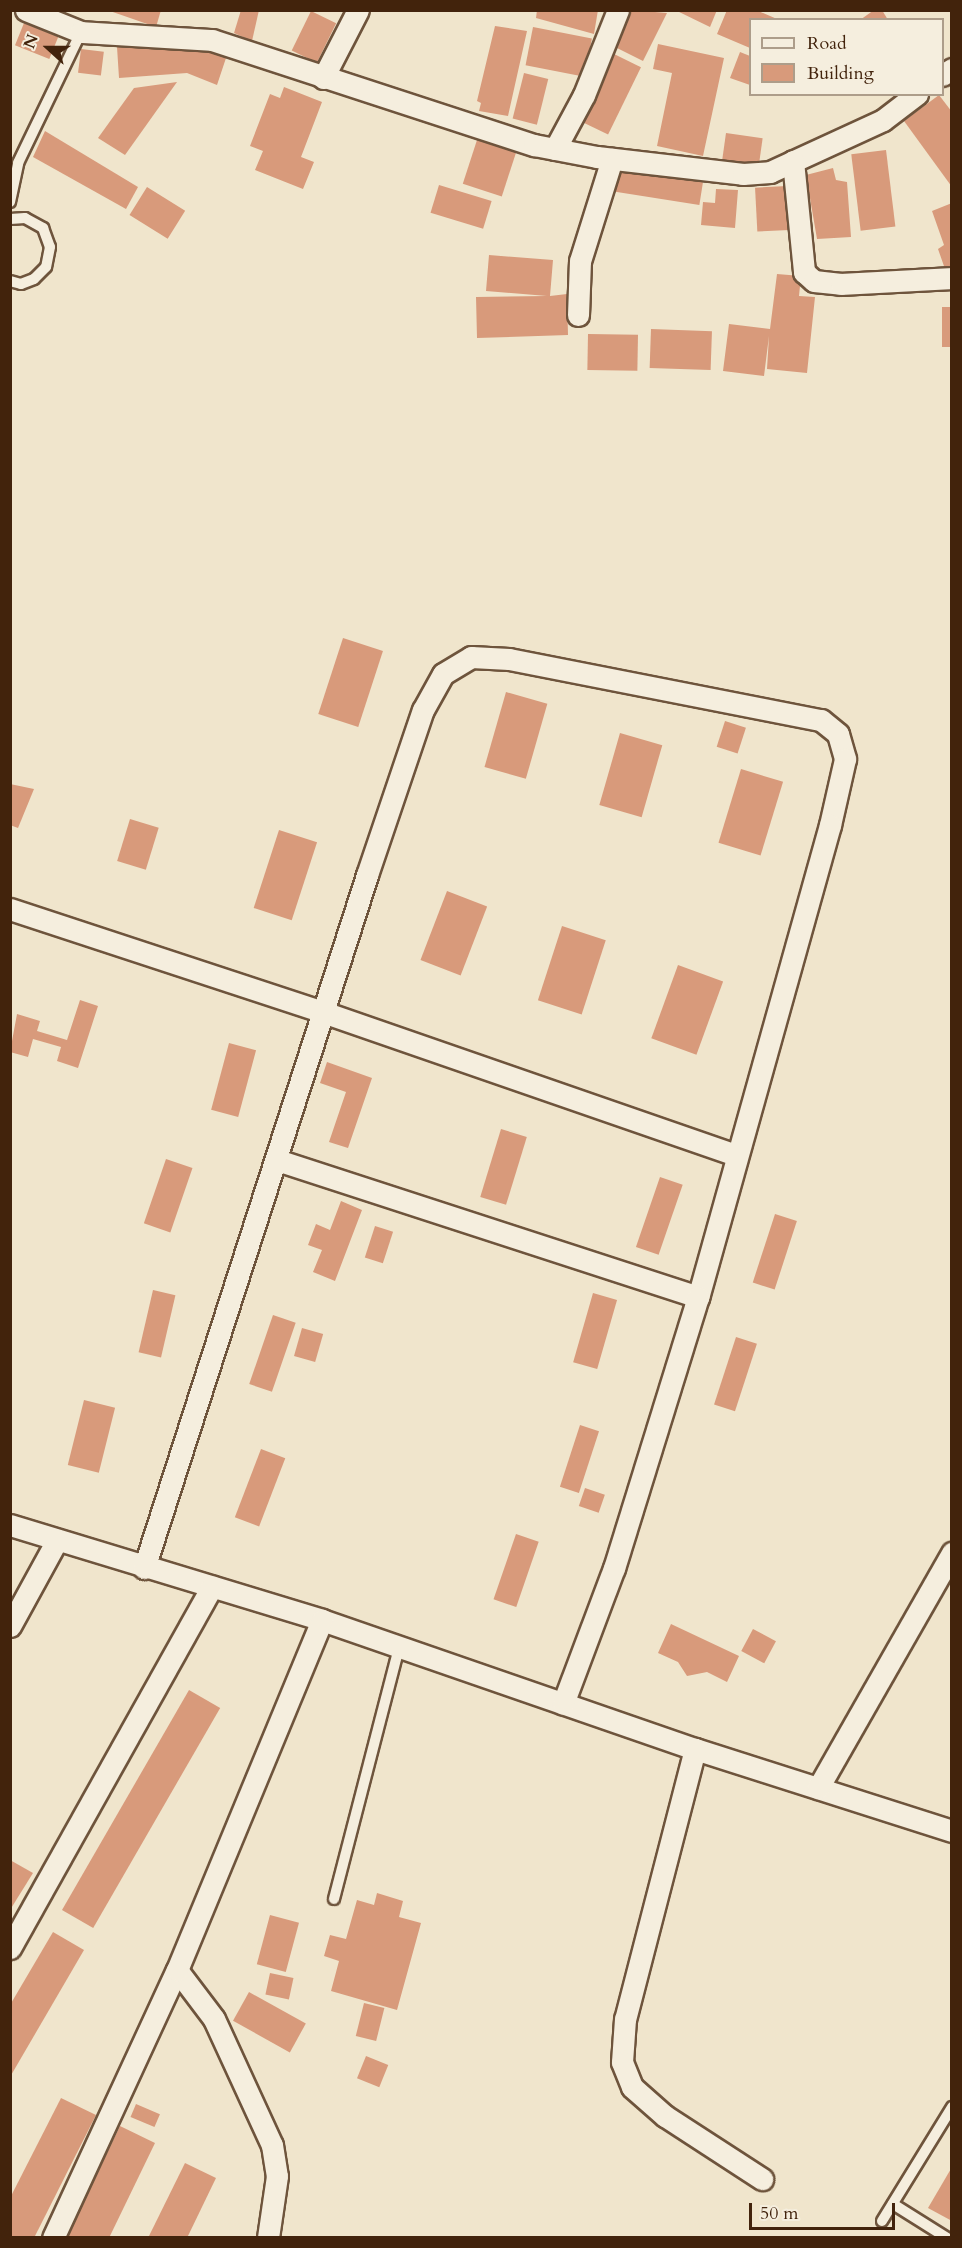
<!DOCTYPE html>
<html>
<head>
<meta charset="utf-8">
<style>
	body { margin:0 }
	#map { position:relative; width:962px; height:2248px; overflow:hidden; background:#f0e5cc; font-family:Cardo,serif }
	div>[style] { position:absolute }
	.building>* { inset:0; background:#d89a7b; transform-origin:0 0 }
	.roads { filter:drop-shadow(2px 0 #6e543c) drop-shadow(-2px 0 #6e543c) drop-shadow(0 2px #6e543c) drop-shadow(0 -2px #6e543c) }
	.lane>* { height:10px; margin:-5px; padding:0 5px; transform-origin:5px; border-radius:5px; background:#f5eede }
	.street>* { height:21px; margin:-10.5px; padding:0 10.5px; transform-origin:10.5px; border-radius:10.5px; background:#f5eede }
	span { translate:-50% -50%; white-space:nowrap; text-align:center; line-height:1.15; -webkit-text-stroke:4.5px #f5eede; paint-order:stroke }
	.frame { position:absolute; inset:0; border:12px solid #42230c; pointer-events:none }
	.legend { position:absolute; left:749px; top:18px; width:195px; height:78px; box-sizing:border-box; background:#f5eede; border:2px solid #ad9d8a; margin:0; padding:8px 10px; list-style:none; font-size:18px; color:#42230c }
	.legend li { display:flex; align-items:center; gap:12px; height:30px }
	.legend b { width:30px; border:2px solid #ad9d8a }
	.north { position:absolute; left:18px; top:18px; width:60px; height:60px; -webkit-text-stroke:4px #f5eede; paint-order:stroke; rotate:291deg; font-size:16px; font-weight:700; line-height:24px; text-align:center; color:#42230c }
	.north::after { content:''; display:block; margin:auto; width:21px; height:27px; background:#42230c; clip-path:polygon(50% 0,100% 100%,50% 72%,0 100%) }
	.scale { position:absolute; left:749px; top:2203px; width:146px; height:27px; box-sizing:border-box; border:3px solid #42230c; border-top:0; padding-left:8px; font-size:18px; line-height:21px; white-space:nowrap; color:#42230c; -webkit-text-stroke:4px #f5eede; paint-order:stroke }
</style>
</head>
<body>
<div id="map">
	<div class="building">
		<i style="clip-path:polygon(107px 10px,161px 10px,156px 27px)"></i>
		<i style="clip-path:polygon(241px 10px,259px 10px,252px 41px,234px 33px)"></i>
		<i style="clip-path:polygon(537px 10px,598px 10px,594px 34px,536px 18px)"></i>
		<i style="clip-path:polygon(631px 10px,667px 13px,643px 61px,613px 46px)"></i>
		<i style="clip-path:polygon(675px 10px,717px 10px,710px 27px)"></i>
		<i style="clip-path:polygon(727px 10px,756px 10px,777px 19px,750px 20px,750px 48px,717px 34px)"></i>
		<i style="clip-path:polygon(874px 10px,882px 10px,888px 20px,860px 20px)"></i>
		<i style="left:311px;top:11px;width:28px;height:44px;rotate:26deg"></i>
		<i style="left:24px;top:23px;width:37px;height:24px;rotate:22deg"></i>
		<i style="clip-path:polygon(495px 26px,527px 31px,508px 116px,479px 111px,481px 103px,477px 101px)"></i>
		<i style="left:533px;top:27px;width:60px;height:39px;rotate:11deg"></i>
		<i style="clip-path:polygon(658px 44px,724px 58px,703px 156px,657px 146px,672px 73px,653px 69px)"></i>
		<i style="clip-path:polygon(191px 46px,226px 58px,217px 85px,187px 73px,119px 78px,117px 47px)"></i>
		<i style="left:81px;top:49px;width:23px;height:24px;rotate:7deg"></i>
		<i style="clip-path:polygon(740px 52px,750px 56px,750px 85px,730px 78px)"></i>
		<i style="left:614px;top:54px;width:30px;height:75px;rotate:26deg"></i>
		<i style="left:524px;top:73px;width:25px;height:47px;rotate:14deg"></i>
		<i style="clip-path:polygon(177px 82px,125px 155px,98px 138px,134px 88px)"></i>
		<i style="clip-path:polygon(284px 87px,322px 102px,301px 157px,314px 162px,303px 189px,255px 170px,263px 151px,250px 146px,270px 94px,280px 98px)"></i>
		<i style="clip-path:polygon(939px 95px,952px 112px,952px 187px,904px 121px)"></i>
		<i style="clip-path:polygon(45px 131px,138px 187px,126px 209px,33px 157px)"></i>
		<i style="left:726px;top:133px;width:37px;height:31px;rotate:8deg"></i>
		<i style="left:477px;top:140px;width:41px;height:46px;rotate:18deg"></i>
		<i style="left:886px;top:150px;width:77px;height:35px;rotate:83deg"></i>
		<i style="clip-path:polygon(833px 168px,836px 180px,847px 182px,851px 237px,817px 239px,806px 175px)"></i>
		<i style="left:619px;top:169px;width:85px;height:23px;rotate:9deg"></i>
		<i style="left:439px;top:185px;width:55px;height:29px;rotate:17deg"></i>
		<i style="left:787px;top:186px;width:44px;height:32px;rotate:87deg"></i>
		<i style="left:147px;top:187px;width:45px;height:33px;rotate:32deg"></i>
		<i style="clip-path:polygon(716px 189px,738px 190px,735px 228px,701px 225px,703px 202px,715px 203px)"></i>
		<i style="clip-path:polygon(952px 203px,952px 269px,945px 269px,938px 249px,944px 245px,932px 211px)"></i>
		<i style="clip-path:polygon(489px 255px,553px 260px,550px 296px,567px 294px,568px 335px,477px 338px,476px 297px,547px 296px,486px 291px)"></i>
		<i style="clip-path:polygon(777px 274px,801px 276px,799px 296px,815px 297px,807px 373px,767px 369px,769px 336px,764px 376px,723px 371px,729px 324px,770px 329px)"></i>
		<i style="left:952px;top:307px;width:40px;height:10px;rotate:90deg"></i>
		<i style="left:651px;top:329px;width:61px;height:39px;rotate:2deg"></i>
		<i style="left:588px;top:334px;width:50px;height:36px;rotate:1deg"></i>
		<i style="left:343px;top:638px;width:42px;height:80px;rotate:18deg"></i>
		<i style="left:506px;top:692px;width:43px;height:78px;rotate:16deg"></i>
		<i style="left:725px;top:721px;width:22px;height:27px;rotate:18deg"></i>
		<i style="left:620px;top:733px;width:44px;height:75px;rotate:16deg"></i>
		<i style="left:741px;top:769px;width:44px;height:77px;rotate:17deg"></i>
		<i style="clip-path:polygon(10px 784px,34px 789px,18px 828px,10px 825px)"></i>
		<i style="left:130px;top:819px;width:30px;height:44px;rotate:17deg"></i>
		<i style="left:279px;top:830px;width:40px;height:82px;rotate:18deg"></i>
		<i style="left:447px;top:891px;width:43px;height:74px;rotate:21deg"></i>
		<i style="left:562px;top:926px;width:46px;height:78px;rotate:18deg"></i>
		<i style="left:678px;top:965px;width:48px;height:78px;rotate:20deg"></i>
		<i style="clip-path:polygon(80px 1000px,98px 1006px,78px 1068px,57px 1061px,61px 1047px,33px 1039px,28px 1057px,10px 1052px,17px 1014px,40px 1021px,37px 1031px,67px 1040px)"></i>
		<i style="left:229px;top:1043px;width:28px;height:69px;rotate:15deg"></i>
		<i style="clip-path:polygon(327px 1062px,372px 1078px,348px 1148px,329px 1142px,346px 1092px,320px 1083px)"></i>
		<i style="left:501px;top:1129px;width:27px;height:71px;rotate:17deg"></i>
		<i style="left:166px;top:1159px;width:28px;height:68px;rotate:19deg"></i>
		<i style="left:660px;top:1177px;width:24px;height:74px;rotate:19deg"></i>
		<i style="clip-path:polygon(341px 1201px,362px 1210px,335px 1281px,313px 1272px,322px 1250px,308px 1245px,316px 1224px,330px 1230px)"></i>
		<i style="left:775px;top:1214px;width:23px;height:72px;rotate:18deg"></i>
		<i style="left:375px;top:1226px;width:19px;height:33px;rotate:18deg"></i>
		<i style="left:153px;top:1290px;width:23px;height:64px;rotate:13deg"></i>
		<i style="left:593px;top:1293px;width:25px;height:72px;rotate:16deg"></i>
		<i style="left:273px;top:1315px;width:24px;height:73px;rotate:19deg"></i>
		<i style="left:302px;top:1328px;width:22px;height:29px;rotate:16deg"></i>
		<i style="left:736px;top:1337px;width:22px;height:71px;rotate:18deg"></i>
		<i style="left:84px;top:1400px;width:32px;height:67px;rotate:14deg"></i>
		<i style="left:580px;top:1425px;width:20px;height:65px;rotate:18deg"></i>
		<i style="left:261px;top:1449px;width:26px;height:73px;rotate:21deg"></i>
		<i style="left:585px;top:1488px;width:21px;height:19px;rotate:19deg"></i>
		<i style="left:516px;top:1534px;width:24px;height:69px;rotate:19deg"></i>
		<i style="clip-path:polygon(671px 1624px,739px 1656px,727px 1682px,707px 1672px,687px 1676px,678px 1662px,658px 1653px)"></i>
		<i style="left:753px;top:1629px;width:26px;height:25px;rotate:28deg"></i>
		<i style="left:189px;top:1690px;width:36px;height:254px;rotate:30deg"></i>
		<i style="clip-path:polygon(10px 1860px,33px 1873px,10px 1910px)"></i>
		<i style="clip-path:polygon(377px 1893px,403px 1901px,399px 1917px,421px 1923px,397px 2010px,331px 1991px,339px 1961px,324px 1956px,330px 1935px,346px 1939px,357px 1900px,374px 1905px)"></i>
		<i style="left:270px;top:1915px;width:30px;height:51px;rotate:15deg"></i>
		<i style="clip-path:polygon(53px 1932px,84px 1950px,10px 2077px,10px 2005px)"></i>
		<i style="left:270px;top:1973px;width:24px;height:22px;rotate:12deg"></i>
		<i style="left:249px;top:1992px;width:65px;height:33px;rotate:29deg"></i>
		<i style="left:364px;top:2003px;width:21px;height:34px;rotate:14deg"></i>
		<i style="left:366px;top:2056px;width:24px;height:24px;rotate:22deg"></i>
		<i style="clip-path:polygon(61px 2098px,96px 2115px,34px 2238px,10px 2238px,10px 2198px)"></i>
		<i style="left:136px;top:2104px;width:26px;height:14px;rotate:23deg"></i>
		<i style="clip-path:polygon(120px 2126px,155px 2143px,109px 2238px,66px 2238px)"></i>
		<i style="clip-path:polygon(185px 2163px,216px 2178px,187px 2238px,148px 2238px)"></i>
		<i style="clip-path:polygon(952px 2167px,952px 2221px,928px 2208px)"></i>
	</div>
	<div class="roads">
		<div class="lane">
			<i style="left:10px;top:202px;width:40px;rotate:-78deg"></i>
			<i style="left:18px;top:163px;width:145px;rotate:-64.3deg"></i>
			<i style="left:10px;top:219px;width:15px;rotate:-4deg"></i>
			<i style="left:25px;top:218px;width:21px;rotate:29deg"></i>
			<i style="left:43px;top:228px;width:20px;rotate:70deg"></i>
			<i style="left:50px;top:247px;width:20px;rotate:101deg"></i>
			<i style="left:46px;top:267px;width:17px;rotate:135deg"></i>
			<i style="left:34px;top:279px;width:14px;rotate:159deg"></i>
			<i style="left:21px;top:284px;width:11px;rotate:-165deg"></i>
			<i style="left:334px;top:1899px;width:260px;rotate:-75.5deg"></i>
			<i style="left:893px;top:2204px;width:64px;rotate:32.2deg"></i>
			<i style="left:882px;top:2221px;width:134px;rotate:-58.4deg"></i>
		</div>
		<div class="street">
			<i style="left:26px;top:10px;width:59px;rotate:21.8deg"></i>
			<i style="left:81px;top:32px;width:131px;rotate:3.5deg"></i>
			<i style="left:212px;top:40px;width:339px;rotate:18.1deg"></i>
			<i style="left:534px;top:145px;width:64px;rotate:10.8deg"></i>
			<i style="left:597px;top:157px;width:147px;rotate:6.6deg"></i>
			<i style="left:743px;top:174px;width:27px;rotate:-4deg"></i>
			<i style="left:770px;top:172px;width:124px;rotate:-24.7deg"></i>
			<i style="left:883px;top:120px;width:43px;rotate:-37.4deg"></i>
			<i style="left:942px;top:75px;width:12px;rotate:-31deg"></i>
			<i style="left:323px;top:78px;width:76px;rotate:-62.8deg"></i>
			<i style="left:555px;top:149px;width:61px;rotate:-61.8deg"></i>
			<i style="left:584px;top:95px;width:92px;rotate:-68.2deg"></i>
			<i style="left:793px;top:161px;width:112px;rotate:84.3deg"></i>
			<i style="left:804px;top:272px;width:13px;rotate:42deg"></i>
			<i style="left:814px;top:281px;width:27px;rotate:6deg"></i>
			<i style="left:841px;top:284px;width:111px;rotate:-3.1deg"></i>
			<i style="left:578px;top:315px;width:54px;rotate:-87.9deg"></i>
			<i style="left:580px;top:261px;width:107px;rotate:-72.6deg"></i>
			<i style="left:10px;top:909px;width:330px;rotate:18.2deg"></i>
			<i style="left:323px;top:1012px;width:438px;rotate:19.1deg"></i>
			<i style="left:277px;top:1160px;width:443px;rotate:18deg"></i>
			<i style="left:10px;top:1525px;width:326px;rotate:16.9deg"></i>
			<i style="left:322px;top:1620px;width:395px;rotate:19.1deg"></i>
			<i style="left:695px;top:1749px;width:270px;rotate:17.7deg"></i>
			<i style="left:144px;top:1568px;width:728px;rotate:-72.16deg"></i>
			<i style="left:367px;top:875px;width:174px;rotate:-71.3deg"></i>
			<i style="left:423px;top:710px;width:41px;rotate:-60.9deg"></i>
			<i style="left:443px;top:674px;width:33px;rotate:-31deg"></i>
			<i style="left:471px;top:657px;width:38px;rotate:3deg"></i>
			<i style="left:509px;top:659px;width:318px;rotate:11.1deg"></i>
			<i style="left:821px;top:720px;width:22px;rotate:39deg"></i>
			<i style="left:838px;top:734px;width:26px;rotate:74deg"></i>
			<i style="left:845px;top:759px;width:68px;rotate:102.8deg"></i>
			<i style="left:830px;top:825px;width:490px;rotate:105.6deg"></i>
			<i style="left:698px;top:1297px;width:284px;rotate:107.2deg"></i>
			<i style="left:614px;top:1568px;width:145px;rotate:110.6deg"></i>
			<i style="left:10px;top:1626px;width:98px;rotate:-61.3deg"></i>
			<i style="left:695px;top:1749px;width:279px;rotate:104.5deg"></i>
			<i style="left:625px;top:2019px;width:43px;rotate:94deg"></i>
			<i style="left:622px;top:2062px;width:27px;rotate:68deg"></i>
			<i style="left:632px;top:2087px;width:44px;rotate:41.3deg"></i>
			<i style="left:665px;top:2116px;width:116px;rotate:33deg"></i>
			<i style="left:818px;top:1788px;width:271px;rotate:-60.3deg"></i>
			<i style="left:10px;top:1948px;width:414px;rotate:-60.8deg"></i>
			<i style="left:177px;top:1970px;width:61px;rotate:52.9deg"></i>
			<i style="left:214px;top:2019px;width:139px;rotate:65.3deg"></i>
			<i style="left:272px;top:2145px;width:31px;rotate:81deg"></i>
			<i style="left:277px;top:2176px;width:63px;rotate:98.3deg"></i>
			<i style="left:53px;top:2238px;width:295px;rotate:-65.2deg"></i>
			<i style="left:177px;top:1970px;width:379px;rotate:-67.5deg"></i>
		</div>
	</div>
	<div class="frame"></div>
	<ul class="legend">
	<li><b style="height:8px;background:#f5eede"></b>Road</li>
	<li><b style="height:16px;background:#d89a7b"></b>Building</li>
	</ul>
	<div class="north">N</div>
	<div class="scale">50 m</div>
</div>
</body>
</html>
